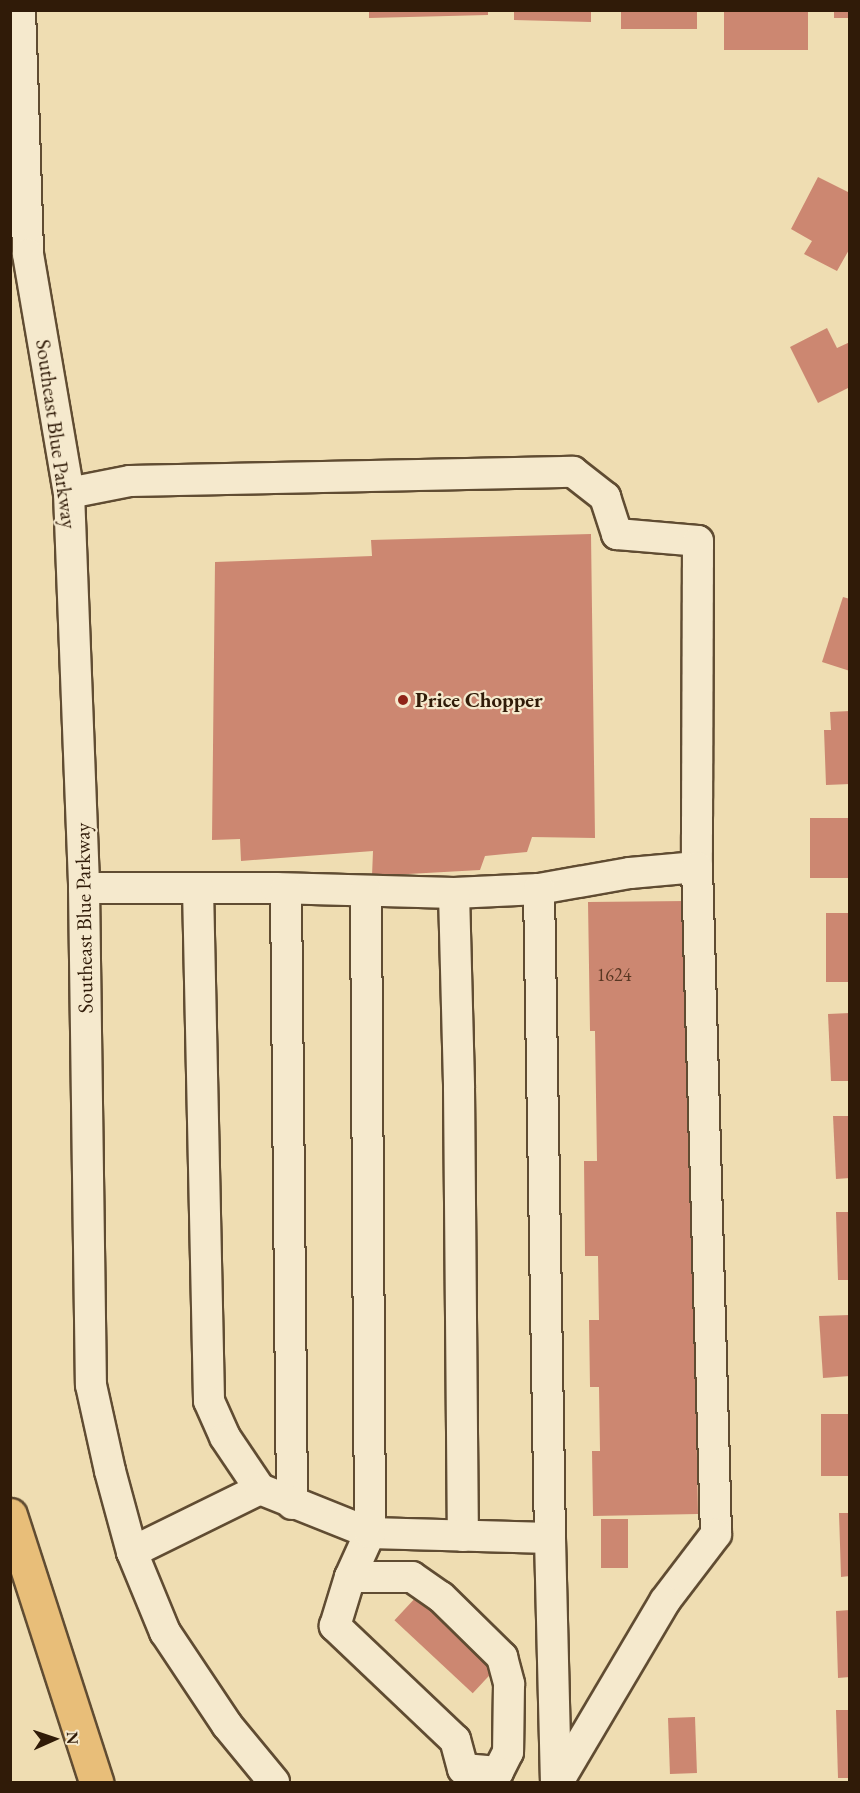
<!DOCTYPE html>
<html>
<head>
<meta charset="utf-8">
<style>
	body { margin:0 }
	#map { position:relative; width:860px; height:1793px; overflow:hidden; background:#efddb2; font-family:"EB Garamond",serif }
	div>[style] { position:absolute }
	.building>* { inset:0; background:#cc8771; transform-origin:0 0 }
	.roads { filter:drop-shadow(2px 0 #604c32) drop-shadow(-2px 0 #604c32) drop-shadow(0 2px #604c32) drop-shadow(0 -2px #604c32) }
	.minor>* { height:30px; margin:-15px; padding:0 15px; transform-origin:15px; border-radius:15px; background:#f5e9cd }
	.highway>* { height:33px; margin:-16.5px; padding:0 16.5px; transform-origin:16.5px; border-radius:16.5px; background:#e8be79 }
	.dots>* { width:16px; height:16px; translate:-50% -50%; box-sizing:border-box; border:3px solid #f5e9cd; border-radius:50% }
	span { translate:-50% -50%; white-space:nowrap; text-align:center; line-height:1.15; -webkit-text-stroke:4.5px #f5e9cd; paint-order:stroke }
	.number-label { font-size:18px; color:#573622 }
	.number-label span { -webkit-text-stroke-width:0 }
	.street-label { font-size:21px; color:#301b08 }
	.poi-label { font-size:21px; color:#301b08; font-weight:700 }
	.left { translate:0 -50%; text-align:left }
	.frame { position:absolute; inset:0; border:12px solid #301b08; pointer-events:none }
	.north { position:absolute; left:24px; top:1709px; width:60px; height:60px; -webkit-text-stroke:4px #f5e9cd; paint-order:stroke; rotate:87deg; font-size:16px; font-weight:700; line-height:24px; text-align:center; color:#301b08 }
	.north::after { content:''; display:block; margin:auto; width:21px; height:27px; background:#301b08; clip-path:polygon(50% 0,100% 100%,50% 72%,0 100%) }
</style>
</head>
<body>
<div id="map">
	<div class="building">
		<i style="clip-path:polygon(369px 10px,488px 10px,488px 15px,369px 18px)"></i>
		<i style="clip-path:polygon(514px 10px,591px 10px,591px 22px,514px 20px)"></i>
		<i style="left:621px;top:10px;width:76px;height:19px"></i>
		<i style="left:724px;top:10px;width:84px;height:40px"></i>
		<i style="left:834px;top:10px;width:16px;height:8px"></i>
		<i style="clip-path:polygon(818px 177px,850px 193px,850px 248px,837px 271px,804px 254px,812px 241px,791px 229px)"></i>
		<i style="clip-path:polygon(827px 328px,837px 348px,850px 342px,850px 387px,818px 403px,790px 347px)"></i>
		<i style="clip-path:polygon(591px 534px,595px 838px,532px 837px,527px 852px,485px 856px,480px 870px,372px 876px,373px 851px,241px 861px,240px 839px,212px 840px,215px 562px,372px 556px,371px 540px)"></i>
		<i style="clip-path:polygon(843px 597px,850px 599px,850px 671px,822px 662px)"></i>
		<i style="clip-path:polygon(850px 711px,850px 784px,826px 785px,824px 730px,831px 730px,830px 712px)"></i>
		<i style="left:850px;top:818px;width:60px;height:40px;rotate:90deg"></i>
		<i style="clip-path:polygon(687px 901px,698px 1514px,593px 1516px,592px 1451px,600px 1451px,599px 1387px,590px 1387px,589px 1320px,599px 1320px,598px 1256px,585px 1256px,584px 1161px,597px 1161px,595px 1031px,590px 1031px,588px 902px)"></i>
		<i style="left:850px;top:913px;width:69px;height:24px;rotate:90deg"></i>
		<i style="clip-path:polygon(850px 1013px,850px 1081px,831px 1081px,828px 1014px)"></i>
		<i style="clip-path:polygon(833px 1116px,850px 1116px,850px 1178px,836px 1179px)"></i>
		<i style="clip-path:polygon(836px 1212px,850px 1212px,850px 1280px,838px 1280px)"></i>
		<i style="clip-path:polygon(850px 1315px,850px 1376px,823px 1378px,819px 1316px)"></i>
		<i style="left:850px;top:1414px;width:62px;height:29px;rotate:90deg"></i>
		<i style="clip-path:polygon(839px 1513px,850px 1513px,850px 1576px,841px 1577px)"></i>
		<i style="left:601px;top:1519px;width:27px;height:49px"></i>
		<i style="left:419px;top:1594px;width:107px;height:36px;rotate:43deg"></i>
		<i style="clip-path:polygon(850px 1610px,850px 1677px,838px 1678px,836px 1611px)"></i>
		<i style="clip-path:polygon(836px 1710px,850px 1710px,850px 1778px,838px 1778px)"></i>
		<i style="left:695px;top:1717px;width:56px;height:27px;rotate:88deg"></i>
	</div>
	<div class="roads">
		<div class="minor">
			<i style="left:20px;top:10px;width:244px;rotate:88.1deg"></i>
			<i style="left:28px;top:254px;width:242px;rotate:80.3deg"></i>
			<i style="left:69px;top:493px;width:395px;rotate:87.8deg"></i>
			<i style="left:84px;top:888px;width:497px;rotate:89.2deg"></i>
			<i style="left:91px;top:1385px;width:88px;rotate:77.5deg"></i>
			<i style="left:110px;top:1471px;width:84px;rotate:74.8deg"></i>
			<i style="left:132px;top:1552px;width:87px;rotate:67.6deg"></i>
			<i style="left:165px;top:1632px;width:112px;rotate:56.3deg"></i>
			<i style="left:227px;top:1725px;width:74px;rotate:50.5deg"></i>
			<i style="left:69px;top:493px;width:62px;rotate:-11.1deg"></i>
			<i style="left:130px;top:481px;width:443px;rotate:-1.2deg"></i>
			<i style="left:573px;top:472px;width:41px;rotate:38deg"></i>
			<i style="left:605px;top:497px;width:39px;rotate:72deg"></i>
			<i style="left:617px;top:534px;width:81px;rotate:4.9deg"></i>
			<i style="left:698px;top:541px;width:326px;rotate:90.2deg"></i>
			<i style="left:84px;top:888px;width:192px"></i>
			<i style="left:276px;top:888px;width:178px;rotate:1.6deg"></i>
			<i style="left:454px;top:893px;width:85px;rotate:-2.7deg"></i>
			<i style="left:539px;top:889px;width:92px;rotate:-10deg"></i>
			<i style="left:630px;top:873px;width:67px;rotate:-5.1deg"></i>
			<i style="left:697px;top:867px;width:667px;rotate:88.37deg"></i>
			<i style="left:716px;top:1534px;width:84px;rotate:127.3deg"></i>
			<i style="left:665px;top:1601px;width:210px;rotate:120.6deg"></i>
			<i style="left:198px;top:888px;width:513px;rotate:88.77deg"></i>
			<i style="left:209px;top:1401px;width:39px;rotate:66deg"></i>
			<i style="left:225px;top:1437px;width:63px;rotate:56.1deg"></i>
			<i style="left:286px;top:889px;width:615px;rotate:89.44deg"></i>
			<i style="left:539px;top:889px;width:649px;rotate:89.03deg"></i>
			<i style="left:454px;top:893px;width:195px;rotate:88.5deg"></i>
			<i style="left:459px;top:1088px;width:448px;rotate:89.5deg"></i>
			<i style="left:132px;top:1552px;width:143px;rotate:-26.2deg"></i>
			<i style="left:260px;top:1489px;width:118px;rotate:21.8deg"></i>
			<i style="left:370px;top:1533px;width:180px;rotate:1.6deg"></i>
			<i style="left:550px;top:1538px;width:244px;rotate:88.6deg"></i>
			<i style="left:350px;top:1577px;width:62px"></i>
			<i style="left:412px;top:1577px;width:35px;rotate:35deg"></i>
			<i style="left:441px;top:1597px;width:86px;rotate:44.5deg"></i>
			<i style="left:502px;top:1657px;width:28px;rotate:75deg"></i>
			<i style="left:509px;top:1684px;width:68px;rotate:90.8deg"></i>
			<i style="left:508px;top:1752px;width:22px;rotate:117deg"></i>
			<i style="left:498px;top:1772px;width:35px;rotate:-175deg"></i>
			<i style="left:463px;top:1769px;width:30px;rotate:-105deg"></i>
			<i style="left:455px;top:1740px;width:166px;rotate:-136.5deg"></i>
			<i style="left:335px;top:1626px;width:51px;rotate:-73deg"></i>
			<i style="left:350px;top:1577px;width:48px;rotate:-65.6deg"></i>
			<i style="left:370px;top:1533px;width:642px;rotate:-90.36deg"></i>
		</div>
		<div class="highway">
			<i style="left:10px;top:1515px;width:281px;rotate:72.1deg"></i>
		</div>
	</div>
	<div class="dots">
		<i style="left:403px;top:700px;background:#8f2418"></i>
	</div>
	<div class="number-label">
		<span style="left:614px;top:975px">1624</span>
	</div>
	<div class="street-label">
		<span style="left:56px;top:434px;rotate:82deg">Southeast Blue Parkway</span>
		<span style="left:84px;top:918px;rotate:-91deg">Southeast Blue Parkway</span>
	</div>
	<div class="poi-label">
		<span class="left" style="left:415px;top:700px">Price Chopper</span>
	</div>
	<div class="frame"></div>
	<div class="north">N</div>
</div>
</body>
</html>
